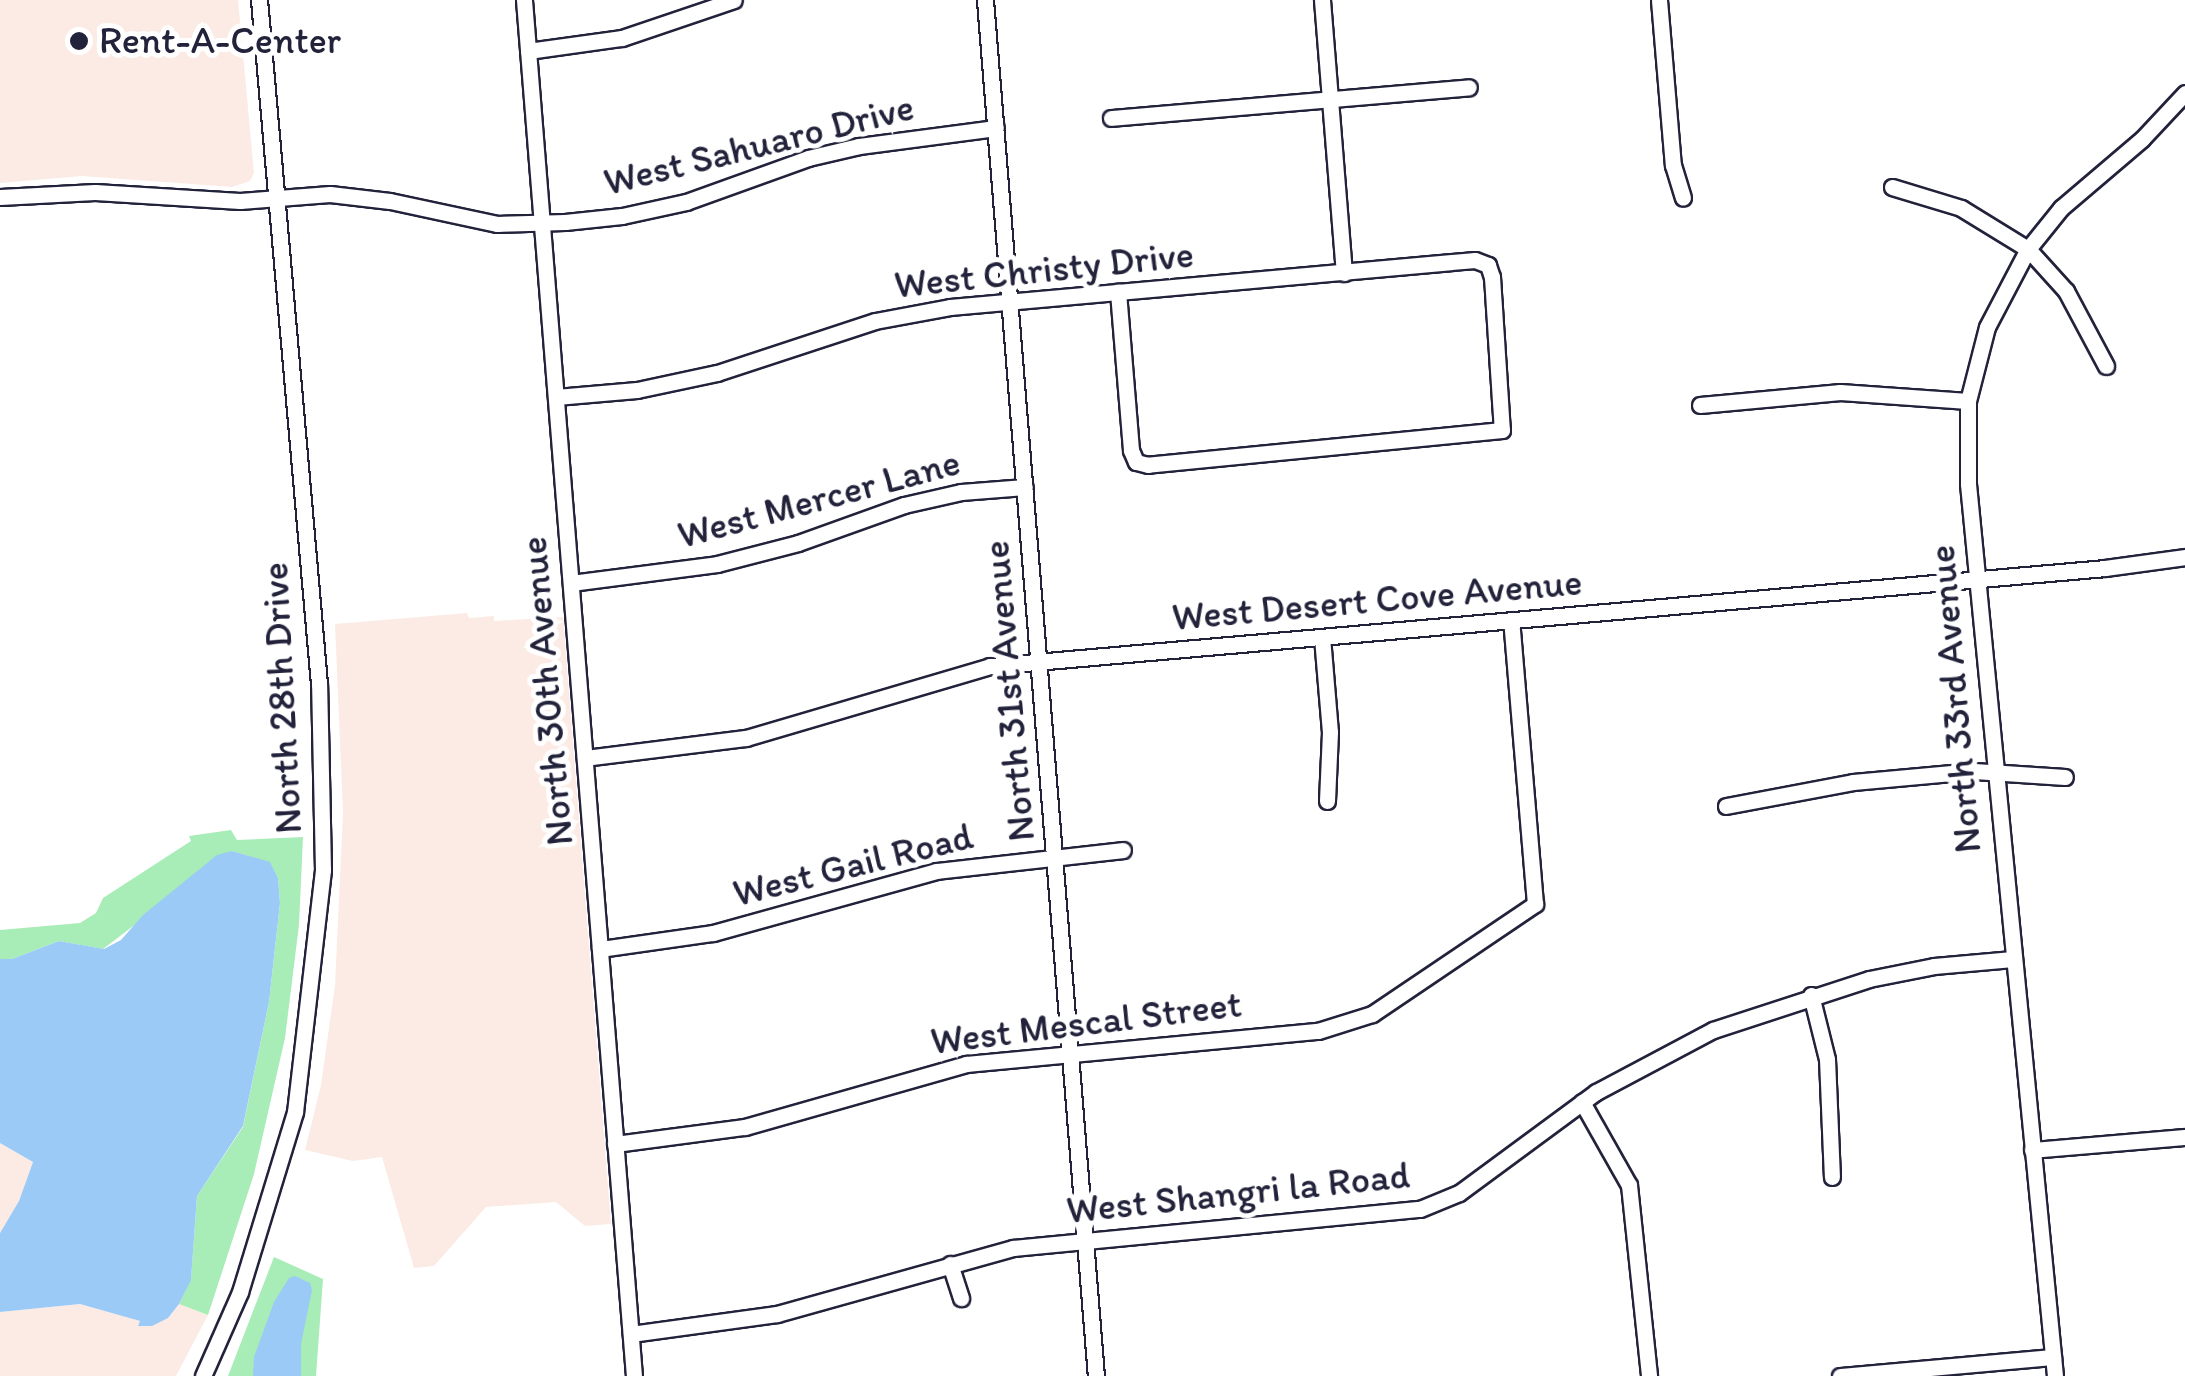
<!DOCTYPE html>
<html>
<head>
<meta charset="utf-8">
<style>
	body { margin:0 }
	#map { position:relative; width:2185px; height:1376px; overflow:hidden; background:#fff; font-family:Itim,sans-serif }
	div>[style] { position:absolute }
	.built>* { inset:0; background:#fbebe4 }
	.green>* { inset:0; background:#a8ecb7 }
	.water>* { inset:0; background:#9bcaf6 }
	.roads { filter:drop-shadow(2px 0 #22223b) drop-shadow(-2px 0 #22223b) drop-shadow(0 2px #22223b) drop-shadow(0 -2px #22223b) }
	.minor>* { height:15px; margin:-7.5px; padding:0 7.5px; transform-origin:7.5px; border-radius:7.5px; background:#fff }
	.dots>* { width:28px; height:28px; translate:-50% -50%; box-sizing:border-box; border:5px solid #fff; border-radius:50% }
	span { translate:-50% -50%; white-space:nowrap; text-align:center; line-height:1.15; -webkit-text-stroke:10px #fff; paint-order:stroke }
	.poi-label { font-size:38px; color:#22223b }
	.left { translate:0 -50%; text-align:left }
	.street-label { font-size:38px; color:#22223b }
</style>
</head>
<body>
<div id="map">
	<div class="built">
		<i style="clip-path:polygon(0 0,238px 0,254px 173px,250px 181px,232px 187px,82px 176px,0 183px)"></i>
		<i style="clip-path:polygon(467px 613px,469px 618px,494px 616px,494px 621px,563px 617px,611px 1224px,585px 1226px,556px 1202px,486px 1207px,434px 1266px,414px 1268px,382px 1157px,353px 1161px,305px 1150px,321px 1085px,335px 985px,343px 813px,335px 624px)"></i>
		<i style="clip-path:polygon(0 1143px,33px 1162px,19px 1201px,0 1233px)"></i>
		<i style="clip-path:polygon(80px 1304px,140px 1321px,168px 1318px,179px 1304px,208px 1315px,176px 1376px,0 1376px,0 1312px)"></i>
	</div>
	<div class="green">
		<i style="clip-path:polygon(231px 830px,237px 840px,303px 837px,299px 925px,285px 1038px,254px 1174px,208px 1315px,179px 1304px,191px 1279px,197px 1196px,243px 1127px,269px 1002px,280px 903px,278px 878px,270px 863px,232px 851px,103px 949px,59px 941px,12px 959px,0 959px,0 930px,80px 923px,96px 913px,103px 898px,191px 841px,189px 836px)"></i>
		<i style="clip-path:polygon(274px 1257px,323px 1279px,316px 1376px,228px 1376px)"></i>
	</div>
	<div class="water">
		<i style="clip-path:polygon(232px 851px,270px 862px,278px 878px,280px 903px,269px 1002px,243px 1126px,197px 1196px,191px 1280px,179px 1304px,168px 1318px,152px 1326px,138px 1326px,140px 1321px,80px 1304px,0 1312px,0 1233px,19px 1201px,33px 1162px,0 1143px,0 959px,12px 959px,59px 941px,104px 949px,121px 940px,143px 915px,217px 855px)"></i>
		<i style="clip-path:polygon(295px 1276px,310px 1283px,312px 1290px,301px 1344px,301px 1376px,253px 1376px,254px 1357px,274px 1302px,289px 1278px)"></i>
	</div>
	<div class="roads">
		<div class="minor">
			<i style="left:524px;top:0;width:1380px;rotate:85.43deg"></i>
			<i style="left:985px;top:0;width:1380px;rotate:85.39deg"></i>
			<i style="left:1322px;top:0;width:274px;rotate:85.4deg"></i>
			<i style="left:1659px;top:0;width:166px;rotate:85.2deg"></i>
			<i style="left:1673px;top:165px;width:34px;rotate:73deg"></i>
			<i style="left:528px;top:51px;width:95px;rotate:-7.9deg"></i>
			<i style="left:622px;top:38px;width:118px;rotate:-18.7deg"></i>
			<i style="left:1111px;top:118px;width:359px;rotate:-4.9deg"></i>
			<i style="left:1892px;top:187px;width:72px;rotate:16.9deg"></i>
			<i style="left:1961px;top:208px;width:79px;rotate:31.5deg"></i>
			<i style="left:2028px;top:249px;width:57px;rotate:47.9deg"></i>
			<i style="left:2066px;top:291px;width:85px;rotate:61.9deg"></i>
			<i style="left:0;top:197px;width:95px;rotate:-3deg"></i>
			<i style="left:95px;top:192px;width:145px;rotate:3.6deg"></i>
			<i style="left:240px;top:201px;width:90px;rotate:-4.4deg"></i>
			<i style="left:330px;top:194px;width:60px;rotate:6.7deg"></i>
			<i style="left:390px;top:201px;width:109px;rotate:12.1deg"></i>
			<i style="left:497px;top:224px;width:68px;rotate:-1.7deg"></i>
			<i style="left:565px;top:222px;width:57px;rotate:-6deg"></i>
			<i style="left:622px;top:216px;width:66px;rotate:-12.3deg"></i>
			<i style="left:686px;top:202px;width:130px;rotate:-19.8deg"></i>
			<i style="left:808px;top:158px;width:52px;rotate:-13.2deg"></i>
			<i style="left:859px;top:146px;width:138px;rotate:-7.5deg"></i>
			<i style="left:556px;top:397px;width:81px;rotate:-4.9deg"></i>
			<i style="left:637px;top:390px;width:82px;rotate:-12deg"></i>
			<i style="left:717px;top:373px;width:166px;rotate:-18.2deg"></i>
			<i style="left:875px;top:321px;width:76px;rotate:-10.6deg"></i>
			<i style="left:950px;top:307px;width:527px;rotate:-5.12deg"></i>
			<i style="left:1475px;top:260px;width:14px;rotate:21deg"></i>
			<i style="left:1488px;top:265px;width:13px;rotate:72deg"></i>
			<i style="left:1492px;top:277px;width:153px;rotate:86.3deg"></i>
			<i style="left:1502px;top:430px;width:356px;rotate:174.4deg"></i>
			<i style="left:1148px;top:465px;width:12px;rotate:-166deg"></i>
			<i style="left:1136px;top:462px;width:13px;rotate:-113deg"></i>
			<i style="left:1131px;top:450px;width:159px;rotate:-94.7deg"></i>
			<i style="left:1700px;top:405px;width:141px;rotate:-5.3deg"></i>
			<i style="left:1840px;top:392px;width:128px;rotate:4deg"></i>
			<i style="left:571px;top:583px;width:147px;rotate:-7.4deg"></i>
			<i style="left:717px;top:564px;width:84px;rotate:-14.5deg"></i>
			<i style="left:798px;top:543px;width:113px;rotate:-19.7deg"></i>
			<i style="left:904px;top:505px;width:58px;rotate:-12.8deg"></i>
			<i style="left:961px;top:492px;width:64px;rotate:-4.5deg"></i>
			<i style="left:1322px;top:637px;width:95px;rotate:85.2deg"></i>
			<i style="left:1330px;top:732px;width:69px;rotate:92.5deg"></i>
			<i style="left:585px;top:758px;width:162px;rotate:-7.1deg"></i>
			<i style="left:746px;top:738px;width:254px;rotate:-16.4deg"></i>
			<i style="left:990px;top:666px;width:1119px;rotate:-5.02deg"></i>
			<i style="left:2105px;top:568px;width:81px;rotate:-7.8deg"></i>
			<i style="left:1726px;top:806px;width:129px;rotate:-10.7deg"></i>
			<i style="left:1853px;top:782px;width:121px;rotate:-5.2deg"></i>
			<i style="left:1974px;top:771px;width:91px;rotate:3.8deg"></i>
			<i style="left:600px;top:949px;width:114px;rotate:-8.1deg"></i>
			<i style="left:713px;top:933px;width:231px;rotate:-15.5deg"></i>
			<i style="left:936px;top:871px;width:188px;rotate:-6.4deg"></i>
			<i style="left:1811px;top:995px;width:66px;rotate:76deg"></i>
			<i style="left:1827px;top:1059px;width:118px;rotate:87.6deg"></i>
			<i style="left:1582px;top:1102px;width:95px;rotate:60.5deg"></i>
			<i style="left:1629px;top:1185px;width:192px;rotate:84deg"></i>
			<i style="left:615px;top:1144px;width:131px;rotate:-7.5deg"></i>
			<i style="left:745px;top:1127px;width:230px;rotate:-15.9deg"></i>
			<i style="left:966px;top:1064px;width:354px;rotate:-5.4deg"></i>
			<i style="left:1318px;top:1031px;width:57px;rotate:-17.5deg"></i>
			<i style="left:1372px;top:1014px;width:197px;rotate:-34deg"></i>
			<i style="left:1535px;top:904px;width:285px;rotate:-94.8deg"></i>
			<i style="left:2032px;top:1150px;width:154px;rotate:-4.9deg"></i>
			<i style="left:950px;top:1264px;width:36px;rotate:72deg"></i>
			<i style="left:631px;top:1334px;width:147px;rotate:-7.8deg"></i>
			<i style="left:777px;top:1314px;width:245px;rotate:-15.6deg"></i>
			<i style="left:1013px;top:1248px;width:409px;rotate:-5.5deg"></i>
			<i style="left:1420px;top:1209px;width:42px;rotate:-22.3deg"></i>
			<i style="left:1459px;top:1193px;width:170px;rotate:-36.4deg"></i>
			<i style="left:1596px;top:1092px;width:132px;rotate:-27.9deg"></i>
			<i style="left:1713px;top:1030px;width:164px;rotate:-18.1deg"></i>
			<i style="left:1869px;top:979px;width:66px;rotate:-11.3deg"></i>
			<i style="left:1934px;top:966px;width:79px;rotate:-5.1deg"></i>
			<i style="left:203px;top:1376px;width:92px;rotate:-66.2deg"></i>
			<i style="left:240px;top:1292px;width:188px;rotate:-73deg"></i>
			<i style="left:295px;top:1112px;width:244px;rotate:-83.4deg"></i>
			<i style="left:323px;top:870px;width:186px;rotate:-91.2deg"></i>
			<i style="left:319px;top:684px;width:687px;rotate:-95.01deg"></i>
			<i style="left:1840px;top:1376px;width:214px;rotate:-5.1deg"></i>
			<i style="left:2055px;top:1376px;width:896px;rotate:-95.57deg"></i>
			<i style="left:1968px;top:484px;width:83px;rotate:-90deg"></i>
			<i style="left:1968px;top:401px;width:76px;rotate:-75.6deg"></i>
			<i style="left:1987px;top:327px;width:88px;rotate:-62.3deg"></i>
			<i style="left:2028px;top:249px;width:53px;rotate:-51.2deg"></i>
			<i style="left:2061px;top:208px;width:106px;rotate:-40.4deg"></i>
			<i style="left:2142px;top:139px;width:63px;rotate:-46.9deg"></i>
		</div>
	</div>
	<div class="dots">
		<i style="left:79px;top:41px;background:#22223b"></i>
	</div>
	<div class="poi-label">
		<span class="left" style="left:99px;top:41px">Rent-A-Center</span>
	</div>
	<div class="street-label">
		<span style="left:759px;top:145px;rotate:-14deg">West Sahuaro Drive</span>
		<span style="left:1044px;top:270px;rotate:-6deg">West Christy Drive</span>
		<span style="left:819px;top:499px;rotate:-15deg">West Mercer Lane</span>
		<span style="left:1377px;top:600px;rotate:-5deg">West Desert Cove Avenue</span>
		<span style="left:547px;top:691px;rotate:-95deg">North 30th Avenue</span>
		<span style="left:1009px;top:691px;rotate:-95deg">North 31st Avenue</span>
		<span style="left:282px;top:698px;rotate:-93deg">North 28th Drive</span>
		<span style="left:1955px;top:699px;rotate:-95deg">North 33rd Avenue</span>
		<span style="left:853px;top:865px;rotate:-14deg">West Gail Road</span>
		<span style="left:1086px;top:1023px;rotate:-7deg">West Mescal Street</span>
		<span style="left:1238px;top:1193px;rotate:-6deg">West Shangri la Road</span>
	</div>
</div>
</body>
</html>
